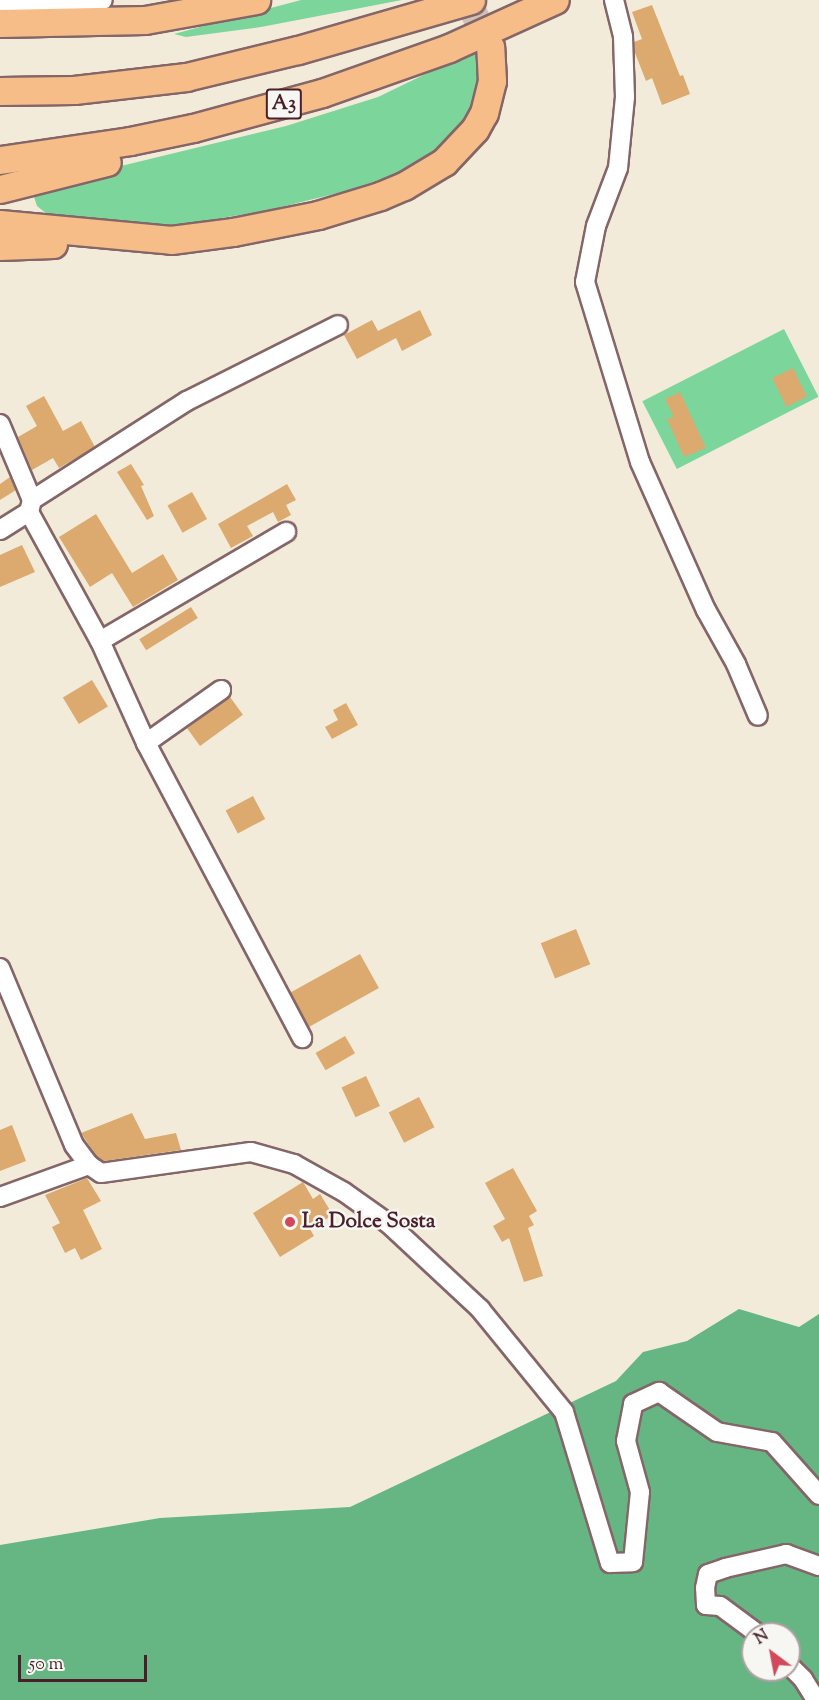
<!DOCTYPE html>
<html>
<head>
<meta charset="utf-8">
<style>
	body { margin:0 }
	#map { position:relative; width:819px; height:1700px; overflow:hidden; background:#f2ebd9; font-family:"Sorts Mill Goudy",serif }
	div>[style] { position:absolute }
	.green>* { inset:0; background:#7cd59b; transform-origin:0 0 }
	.forest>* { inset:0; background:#65b683 }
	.building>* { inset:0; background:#dcaa6f; transform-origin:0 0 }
	.highway-tunnel>* { height:27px; margin-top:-13.5px; transform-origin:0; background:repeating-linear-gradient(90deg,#d0c2b6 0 27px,transparent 0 41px) }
	.roads { filter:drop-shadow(2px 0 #856668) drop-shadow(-2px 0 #856668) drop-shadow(0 2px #856668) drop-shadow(0 -2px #856668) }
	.minor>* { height:18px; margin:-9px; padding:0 9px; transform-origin:9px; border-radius:9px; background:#fff }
	.highway>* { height:27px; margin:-13.5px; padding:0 13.5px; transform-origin:13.5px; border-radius:13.5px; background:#f7bd88 }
	.dots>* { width:16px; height:16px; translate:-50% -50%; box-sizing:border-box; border:3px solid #f6f6f2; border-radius:50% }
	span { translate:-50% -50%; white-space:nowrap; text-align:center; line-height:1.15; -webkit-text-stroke:5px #f6f6f2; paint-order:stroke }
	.shield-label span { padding:2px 4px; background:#f6f6f2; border:2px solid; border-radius:4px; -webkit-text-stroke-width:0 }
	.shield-label { font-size:20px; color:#4a1f2b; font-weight:700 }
	.poi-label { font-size:21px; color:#4a1f2b; font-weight:700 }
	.left { translate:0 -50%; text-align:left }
	.north { position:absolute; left:741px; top:1622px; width:60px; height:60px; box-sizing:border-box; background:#f6f6f2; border:2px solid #b1a0a2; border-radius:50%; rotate:328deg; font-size:16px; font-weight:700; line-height:24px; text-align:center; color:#4a1f2b }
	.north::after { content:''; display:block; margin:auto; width:21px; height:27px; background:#d1495b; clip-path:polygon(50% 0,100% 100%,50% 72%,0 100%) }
	.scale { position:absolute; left:18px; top:1655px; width:129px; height:27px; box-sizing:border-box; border:3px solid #4a1f2b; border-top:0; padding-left:8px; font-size:18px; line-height:21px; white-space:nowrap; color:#4a1f2b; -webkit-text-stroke:4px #f6f6f2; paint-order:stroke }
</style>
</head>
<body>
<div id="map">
	<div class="green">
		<i style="clip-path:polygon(301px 0,402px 0,261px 27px,186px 37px,174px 34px)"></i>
		<i style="clip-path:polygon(471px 52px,480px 53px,482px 73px,477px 98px,466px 122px,442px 148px,397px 174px,346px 191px,269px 210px,180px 225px,80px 220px,47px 214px,37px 206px,33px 194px,55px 182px,286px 126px,378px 97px)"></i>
		<i style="left:784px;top:329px;width:76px;height:159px;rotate:63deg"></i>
	</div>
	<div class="forest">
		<i style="clip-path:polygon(evenodd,739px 1309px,799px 1327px,819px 1314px,819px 1700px,0 1700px,0 1545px,160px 1518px,350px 1507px,616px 1381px,643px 1352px,687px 1341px,739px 1309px,753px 1634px,789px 1634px,789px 1670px,753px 1670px,753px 1634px)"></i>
	</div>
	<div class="building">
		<i style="clip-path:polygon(652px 5px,680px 76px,683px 75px,690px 94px,662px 105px,652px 78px,646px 81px,635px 53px,634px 42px,642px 39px,632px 12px)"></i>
		<i style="clip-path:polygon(420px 310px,432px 335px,402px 351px,396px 338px,357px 359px,344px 335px,372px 320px,378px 331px)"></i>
		<i style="left:793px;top:368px;width:32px;height:23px;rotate:64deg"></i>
		<i style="clip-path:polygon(680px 392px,706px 448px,684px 457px,667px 419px,674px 417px,665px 399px)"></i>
		<i style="clip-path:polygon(44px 396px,63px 431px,81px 421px,95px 447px,59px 468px,53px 458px,32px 470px,18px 437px,37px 426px,26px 406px)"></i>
		<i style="clip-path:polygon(131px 464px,144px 485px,141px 486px,154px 516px,147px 520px,117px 472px)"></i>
		<i style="clip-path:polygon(10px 477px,16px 490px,0 500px,0 484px)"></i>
		<i style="clip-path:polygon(287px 484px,296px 500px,286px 505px,291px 515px,278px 522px,273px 512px,247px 526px,253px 536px,231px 548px,218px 524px)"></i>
		<i style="left:192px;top:492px;width:31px;height:28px;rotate:61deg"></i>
		<i style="clip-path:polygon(96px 514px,132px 573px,163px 554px,178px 580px,133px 607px,112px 573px,90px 587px,59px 537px)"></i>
		<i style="clip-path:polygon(22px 545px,35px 572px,0 587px,0 555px)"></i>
		<i style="left:191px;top:607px;width:13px;height:61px;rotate:58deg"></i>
		<i style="left:92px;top:680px;width:31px;height:34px;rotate:59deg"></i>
		<i style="left:230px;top:697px;width:22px;height:53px;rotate:54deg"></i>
		<i style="clip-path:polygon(346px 703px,358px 725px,332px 739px,325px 727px,338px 720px,333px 710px)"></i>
		<i style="left:253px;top:796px;width:26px;height:31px;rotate:62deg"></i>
		<i style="left:576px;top:929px;width:38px;height:38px;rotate:68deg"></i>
		<i style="left:360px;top:954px;width:39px;height:80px;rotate:61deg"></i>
		<i style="left:345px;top:1036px;width:20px;height:34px;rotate:60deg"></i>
		<i style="left:366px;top:1076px;width:33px;height:27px;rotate:65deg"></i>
		<i style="left:419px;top:1097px;width:34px;height:34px;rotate:63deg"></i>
		<i style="clip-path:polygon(132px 1113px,145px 1139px,176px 1133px,181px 1150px,104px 1161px,97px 1157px,81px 1133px)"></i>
		<i style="clip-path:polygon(12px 1125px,26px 1161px,0 1171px,0 1130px)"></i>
		<i style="clip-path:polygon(513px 1168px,537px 1211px,529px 1216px,534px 1225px,528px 1228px,543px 1276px,524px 1282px,509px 1238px,502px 1242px,493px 1226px,505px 1219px,485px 1183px)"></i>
		<i style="clip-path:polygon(87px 1178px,101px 1201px,83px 1210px,102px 1249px,81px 1260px,75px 1248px,65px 1253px,52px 1227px,60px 1223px,45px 1195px)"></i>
		<i style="clip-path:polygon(303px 1182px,313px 1199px,320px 1194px,333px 1215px,310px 1229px,314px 1236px,280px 1257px,253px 1213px)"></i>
	</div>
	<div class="highway-tunnel">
		<i style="left:468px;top:0;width:52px;rotate:64.9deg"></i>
	</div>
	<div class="roads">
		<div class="minor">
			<i style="left:614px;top:0;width:38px;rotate:76deg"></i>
			<i style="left:623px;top:37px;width:60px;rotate:88.1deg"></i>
			<i style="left:625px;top:97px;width:71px;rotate:95.6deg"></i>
			<i style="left:618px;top:168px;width:62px;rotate:110.8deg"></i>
			<i style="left:596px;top:226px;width:57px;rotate:101.1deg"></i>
			<i style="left:585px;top:282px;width:188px;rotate:73deg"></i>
			<i style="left:640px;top:462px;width:162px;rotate:66deg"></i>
			<i style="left:706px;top:610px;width:62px;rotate:60.9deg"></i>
			<i style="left:736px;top:664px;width:56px;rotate:67.1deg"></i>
			<i style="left:0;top:5px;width:68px;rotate:2.5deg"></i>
			<i style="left:68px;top:8px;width:17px;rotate:-3deg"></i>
			<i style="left:85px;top:7px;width:19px;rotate:-21deg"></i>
			<i style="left:0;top:424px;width:82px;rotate:67.2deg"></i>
			<i style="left:29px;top:512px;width:147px;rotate:61.2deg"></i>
			<i style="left:100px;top:641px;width:112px;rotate:65.7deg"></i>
			<i style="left:146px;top:743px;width:334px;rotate:62.1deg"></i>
			<i style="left:0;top:530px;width:34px;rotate:-32deg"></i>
			<i style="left:29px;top:512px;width:12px;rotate:-76deg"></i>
			<i style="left:32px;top:500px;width:184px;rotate:-32.6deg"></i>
			<i style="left:187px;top:401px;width:169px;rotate:-26.7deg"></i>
			<i style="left:100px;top:641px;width:216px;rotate:-30.4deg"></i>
			<i style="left:146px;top:743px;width:92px;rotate:-35.2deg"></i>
			<i style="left:0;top:968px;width:192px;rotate:67.3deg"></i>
			<i style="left:74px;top:1145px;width:25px;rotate:53deg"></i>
			<i style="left:89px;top:1165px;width:14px;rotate:34deg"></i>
			<i style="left:101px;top:1173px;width:151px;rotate:-8deg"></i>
			<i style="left:251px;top:1152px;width:45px;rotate:15.6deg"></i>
			<i style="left:294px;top:1164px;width:57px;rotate:29.2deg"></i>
			<i style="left:344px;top:1192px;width:55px;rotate:35.4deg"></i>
			<i style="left:389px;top:1224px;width:125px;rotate:43deg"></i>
			<i style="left:480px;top:1309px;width:133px;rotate:50.8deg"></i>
			<i style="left:564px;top:1412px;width:158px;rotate:73.1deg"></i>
			<i style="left:610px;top:1563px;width:23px;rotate:-2deg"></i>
			<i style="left:633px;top:1562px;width:70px;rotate:-84.3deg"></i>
			<i style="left:640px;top:1492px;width:53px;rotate:-105.4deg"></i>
			<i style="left:626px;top:1441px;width:38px;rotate:-79deg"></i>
			<i style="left:633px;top:1404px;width:29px;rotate:-25deg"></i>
			<i style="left:659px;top:1392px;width:70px;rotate:34.6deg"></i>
			<i style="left:717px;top:1432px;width:56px;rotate:10.3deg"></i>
			<i style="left:772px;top:1442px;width:71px;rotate:48.4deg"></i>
			<i style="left:0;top:1197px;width:95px;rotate:-19.8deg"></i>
			<i style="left:758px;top:1634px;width:47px;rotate:-143.6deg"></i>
			<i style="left:720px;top:1606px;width:14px;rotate:-176deg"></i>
			<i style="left:706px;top:1605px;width:17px;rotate:-93deg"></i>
			<i style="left:705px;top:1588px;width:14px;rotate:-78deg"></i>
			<i style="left:708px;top:1574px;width:18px;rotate:-19deg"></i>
			<i style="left:725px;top:1568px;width:63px;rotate:-12.9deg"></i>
			<i style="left:786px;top:1554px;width:35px;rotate:20deg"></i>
			<i style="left:789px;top:1665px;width:20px;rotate:45deg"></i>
			<i style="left:803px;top:1679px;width:25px;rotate:58deg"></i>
		</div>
		<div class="highway">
			<i style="left:0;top:23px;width:145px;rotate:-1.2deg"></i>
			<i style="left:145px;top:20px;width:113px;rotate:-10.2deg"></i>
			<i style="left:0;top:91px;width:74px;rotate:-0.8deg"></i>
			<i style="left:74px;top:90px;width:113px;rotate:-6.6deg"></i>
			<i style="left:186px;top:77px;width:115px;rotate:-13.6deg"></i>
			<i style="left:298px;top:50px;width:180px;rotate:-16.1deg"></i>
			<i style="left:0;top:160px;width:131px;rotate:-8.3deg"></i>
			<i style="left:130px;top:141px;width:64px;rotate:-11.7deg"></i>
			<i style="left:193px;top:128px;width:134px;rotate:-15.2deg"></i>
			<i style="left:322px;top:93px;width:135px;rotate:-19.5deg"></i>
			<i style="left:449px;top:48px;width:116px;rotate:-24.4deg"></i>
			<i style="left:0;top:189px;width:110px;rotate:-14.2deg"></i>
			<i style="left:0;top:224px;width:172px;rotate:5.3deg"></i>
			<i style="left:171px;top:240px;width:63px;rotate:-7.4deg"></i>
			<i style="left:233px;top:232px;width:87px;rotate:-11.3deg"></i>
			<i style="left:318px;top:215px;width:65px;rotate:-17deg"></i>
			<i style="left:380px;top:196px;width:26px;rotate:-23deg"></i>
			<i style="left:404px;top:186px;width:47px;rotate:-31deg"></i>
			<i style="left:444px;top:162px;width:45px;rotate:-46.8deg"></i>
			<i style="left:475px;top:129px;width:18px;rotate:-61deg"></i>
			<i style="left:484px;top:113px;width:33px;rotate:-76deg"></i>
			<i style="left:492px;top:81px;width:34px;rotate:-93deg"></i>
			<i style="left:0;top:246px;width:53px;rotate:-2.2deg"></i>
		</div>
	</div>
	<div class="dots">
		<i style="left:290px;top:1222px;background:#d1495b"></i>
	</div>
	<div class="shield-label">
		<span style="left:284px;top:104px">A3</span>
	</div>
	<div class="poi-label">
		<span class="left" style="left:302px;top:1222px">La Dolce Sosta</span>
	</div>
	<div class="north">N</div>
	<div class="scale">50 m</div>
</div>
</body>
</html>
